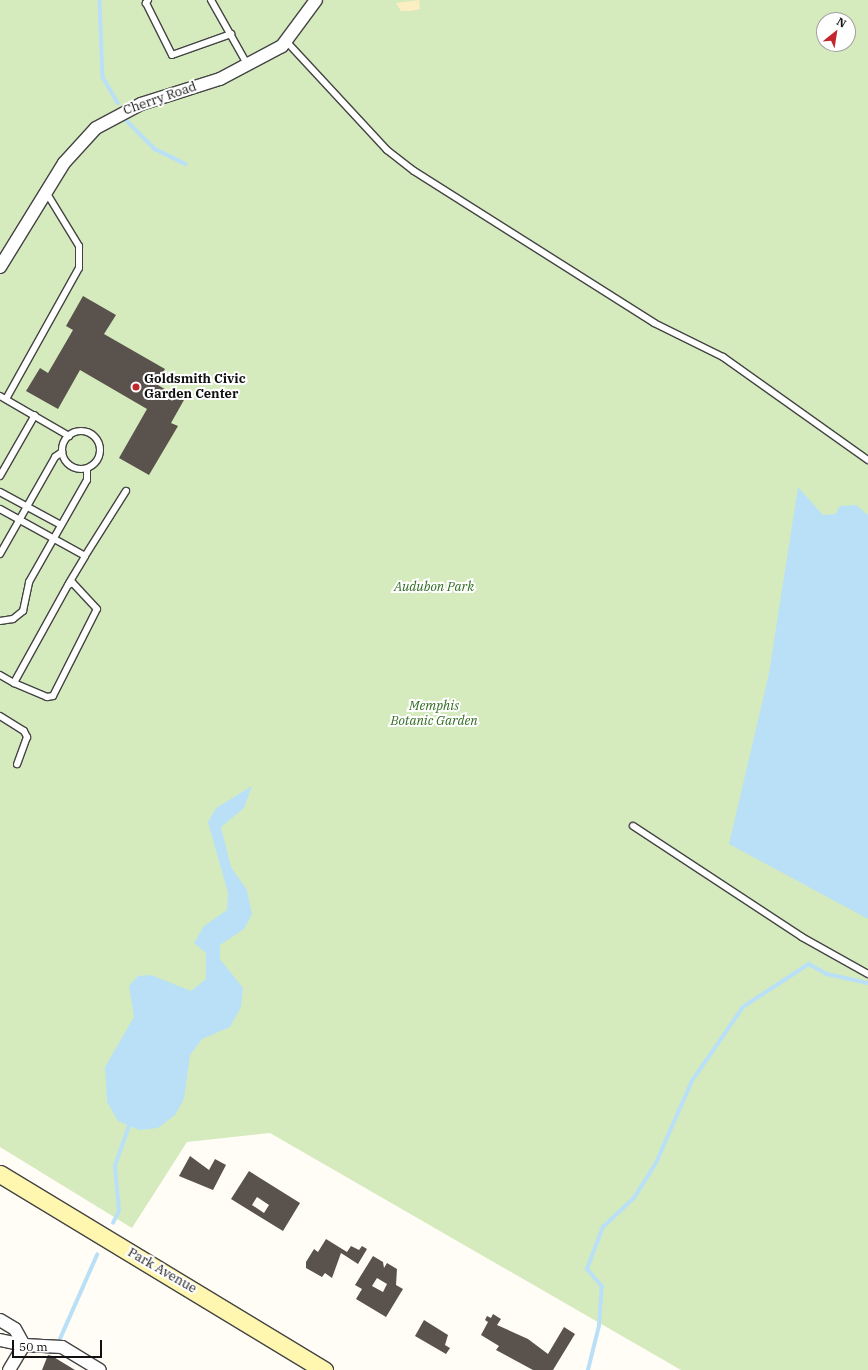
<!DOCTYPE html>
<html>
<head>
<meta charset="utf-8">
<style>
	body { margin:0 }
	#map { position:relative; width:868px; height:1370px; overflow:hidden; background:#fffdf5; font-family:"IBM Plex Serif",serif }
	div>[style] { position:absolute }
	.green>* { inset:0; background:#d5ebbd }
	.sand>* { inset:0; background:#fbeec1 }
	.water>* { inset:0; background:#b9e0f7 }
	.stream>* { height:3.5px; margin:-1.75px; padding:0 1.75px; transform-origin:1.75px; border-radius:1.75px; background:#b9e0f7 }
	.building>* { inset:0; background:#5a524d }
	.roads { filter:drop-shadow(1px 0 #444) drop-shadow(-1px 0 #444) drop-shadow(0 1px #444) drop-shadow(0 -1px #444) }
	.lane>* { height:6px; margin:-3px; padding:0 3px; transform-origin:3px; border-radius:3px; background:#fff }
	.lane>.ring { margin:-3px; padding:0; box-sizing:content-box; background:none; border:6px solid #fff; border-radius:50% }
	.street>* { height:12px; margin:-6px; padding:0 6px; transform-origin:6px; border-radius:6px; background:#fff }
	.secondary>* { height:17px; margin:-8.5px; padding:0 8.5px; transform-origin:8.5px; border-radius:8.5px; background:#fff6b0 }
	.dots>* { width:11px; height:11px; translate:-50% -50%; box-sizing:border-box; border:2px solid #fff; border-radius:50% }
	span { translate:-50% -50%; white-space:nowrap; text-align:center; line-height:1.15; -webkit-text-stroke:4px #fff; paint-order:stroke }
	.street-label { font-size:13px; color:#111 }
	.poi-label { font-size:13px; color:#111; font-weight:700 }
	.left { translate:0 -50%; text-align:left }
	.park-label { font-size:13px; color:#2f6b1f; font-style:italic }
	.north { position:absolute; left:816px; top:12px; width:40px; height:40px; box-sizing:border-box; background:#fff; border:1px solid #a0a0a0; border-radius:50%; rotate:30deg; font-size:11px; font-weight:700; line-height:16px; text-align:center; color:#111 }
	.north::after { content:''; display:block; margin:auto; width:14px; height:18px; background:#c4262e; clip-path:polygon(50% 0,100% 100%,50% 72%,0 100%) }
	.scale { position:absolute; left:12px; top:1340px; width:90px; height:18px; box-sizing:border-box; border:2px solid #111; border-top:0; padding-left:5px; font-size:12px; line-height:14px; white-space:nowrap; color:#111; -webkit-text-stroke:3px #fff; paint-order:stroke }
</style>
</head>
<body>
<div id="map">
	<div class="green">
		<i style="clip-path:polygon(evenodd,0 0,868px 0,868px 1370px,681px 1370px,270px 1133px,187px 1142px,132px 1228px,0 1147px,0 0,824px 20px,848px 20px,848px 44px,824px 44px,824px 20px)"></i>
	</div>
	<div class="sand">
		<i style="clip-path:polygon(419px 0,420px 9px,411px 11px,401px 11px,396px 3px)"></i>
	</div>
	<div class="water">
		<i style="clip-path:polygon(798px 487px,823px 515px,835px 514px,840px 506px,856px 505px,868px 515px,868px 919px,729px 844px,769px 673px)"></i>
		<i style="clip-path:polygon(252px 786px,244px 808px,221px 827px,231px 867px,247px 890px,252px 914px,244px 929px,220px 945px,220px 959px,243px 988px,241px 1007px,230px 1027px,202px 1039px,190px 1055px,184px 1099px,175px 1115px,158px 1128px,139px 1130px,118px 1121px,107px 1102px,105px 1067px,134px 1017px,129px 986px,138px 976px,151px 975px,191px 991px,206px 979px,206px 953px,194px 943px,204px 926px,227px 910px,228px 893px,208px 822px,216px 808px)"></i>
	</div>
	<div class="stream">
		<i style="left:100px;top:0;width:77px;rotate:87.8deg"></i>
		<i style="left:103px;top:77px;width:30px;rotate:60deg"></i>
		<i style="left:127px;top:121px;width:40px;rotate:45deg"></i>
		<i style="left:155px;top:149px;width:34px;rotate:26deg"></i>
		<i style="left:113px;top:1223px;width:13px;rotate:-63deg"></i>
		<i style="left:119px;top:1211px;width:45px;rotate:-95.1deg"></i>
		<i style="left:115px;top:1166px;width:42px;rotate:-70.7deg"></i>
		<i style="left:60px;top:1339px;width:92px;rotate:-66.2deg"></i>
		<i style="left:588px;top:1370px;width:45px;rotate:-76deg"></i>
		<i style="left:599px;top:1326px;width:39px;rotate:-86deg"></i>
		<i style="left:602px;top:1287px;width:23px;rotate:-130deg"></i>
		<i style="left:587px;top:1269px;width:45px;rotate:-69.1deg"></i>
		<i style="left:603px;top:1227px;width:42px;rotate:-43.1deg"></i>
		<i style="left:634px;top:1198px;width:41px;rotate:-57.8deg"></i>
		<i style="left:656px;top:1163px;width:90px;rotate:-66.3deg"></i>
		<i style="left:692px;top:1081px;width:90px;rotate:-55.4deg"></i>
		<i style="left:743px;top:1007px;width:79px;rotate:-33.1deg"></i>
		<i style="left:809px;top:964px;width:21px;rotate:29deg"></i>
		<i style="left:827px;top:974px;width:42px;rotate:12.4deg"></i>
	</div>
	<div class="building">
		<i style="clip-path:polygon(83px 296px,116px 315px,104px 334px,165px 369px,156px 384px,184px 400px,171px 423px,178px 426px,149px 475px,119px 458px,147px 409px,80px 370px,58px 409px,26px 391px,40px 368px,48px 373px,73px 330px,66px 326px)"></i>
		<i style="clip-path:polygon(190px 1156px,209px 1170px,215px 1159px,226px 1165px,213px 1190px,179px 1176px)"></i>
		<i style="clip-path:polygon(evenodd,249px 1171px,300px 1203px,283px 1231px,231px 1199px,249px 1171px,257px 1197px,269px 1205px,264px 1213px,252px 1205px,257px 1197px)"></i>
		<i style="clip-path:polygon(326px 1239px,347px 1252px,351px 1246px,359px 1250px,362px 1246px,367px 1249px,358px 1264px,341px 1253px,332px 1278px,325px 1273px,322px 1277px,306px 1268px,306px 1262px,314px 1249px,318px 1252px)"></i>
		<i style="clip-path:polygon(evenodd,373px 1256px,383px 1262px,384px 1268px,387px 1263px,397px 1269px,396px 1285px,403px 1289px,386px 1317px,356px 1299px,362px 1289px,355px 1285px,373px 1256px,377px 1278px,387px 1284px,383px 1292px,372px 1286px,377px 1278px)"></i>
		<i style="clip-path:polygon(493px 1314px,501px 1319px,497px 1325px,528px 1339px,548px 1354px,564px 1327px,575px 1334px,553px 1370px,533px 1370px,496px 1350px,499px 1346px,481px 1335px,488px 1322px,485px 1320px,487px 1316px,491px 1318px)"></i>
		<i style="clip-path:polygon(424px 1320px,448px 1335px,445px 1345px,450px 1348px,446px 1354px,415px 1336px)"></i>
		<i style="clip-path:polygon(48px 1355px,52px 1356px,75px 1370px,42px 1370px)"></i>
	</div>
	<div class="roads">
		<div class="lane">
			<i style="left:148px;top:0;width:4px;rotate:124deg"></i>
			<i style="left:146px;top:3px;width:58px;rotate:63.4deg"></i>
			<i style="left:172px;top:55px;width:63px;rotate:-19.6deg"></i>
			<i style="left:211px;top:0;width:73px;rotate:60.6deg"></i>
			<i style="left:286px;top:41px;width:149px;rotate:47.2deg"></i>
			<i style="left:387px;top:150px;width:34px;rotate:38deg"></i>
			<i style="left:414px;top:171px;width:284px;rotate:32.3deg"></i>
			<i style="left:654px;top:323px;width:77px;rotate:26.2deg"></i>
			<i style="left:723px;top:357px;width:178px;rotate:35.4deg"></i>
			<i style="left:0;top:396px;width:80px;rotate:30.1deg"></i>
			<i style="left:6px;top:399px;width:150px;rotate:-60.9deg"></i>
			<i style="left:79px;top:268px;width:22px;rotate:-90deg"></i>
			<i style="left:79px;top:246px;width:63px;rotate:-121.4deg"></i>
			<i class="ring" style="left:62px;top:431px;width:32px;height:32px"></i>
			<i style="left:0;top:476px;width:70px;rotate:-60.2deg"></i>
			<i style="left:0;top:492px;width:69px;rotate:28.4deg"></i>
			<i style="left:0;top:509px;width:97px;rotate:28.9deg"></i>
			<i style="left:85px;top:556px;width:77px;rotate:-57.8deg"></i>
			<i style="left:0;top:554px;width:112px;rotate:-60.4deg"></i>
			<i style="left:55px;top:457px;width:9px;rotate:-36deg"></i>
			<i style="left:69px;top:583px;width:31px;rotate:-59deg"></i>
			<i style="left:0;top:621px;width:13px;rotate:-9deg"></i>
			<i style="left:13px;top:619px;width:13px;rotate:-39deg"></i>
			<i style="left:23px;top:611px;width:30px;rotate:-78deg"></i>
			<i style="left:29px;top:582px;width:117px;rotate:-60.4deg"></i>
			<i style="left:87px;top:480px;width:11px;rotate:-90deg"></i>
			<i style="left:0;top:675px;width:16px;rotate:30deg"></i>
			<i style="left:14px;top:683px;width:36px;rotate:23deg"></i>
			<i style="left:47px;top:697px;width:6px;rotate:-9deg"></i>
			<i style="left:53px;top:696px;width:97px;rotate:-63.2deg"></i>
			<i style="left:97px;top:609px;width:35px;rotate:-133deg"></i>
			<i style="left:73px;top:583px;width:5px;rotate:158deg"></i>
			<i style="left:68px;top:585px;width:112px;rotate:118.9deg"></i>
			<i style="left:0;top:716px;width:28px;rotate:32deg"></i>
			<i style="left:24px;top:731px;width:7px;rotate:63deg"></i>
			<i style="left:27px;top:737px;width:29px;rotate:110deg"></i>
			<i style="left:633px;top:826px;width:202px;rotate:33.3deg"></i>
			<i style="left:802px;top:937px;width:76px;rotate:29.3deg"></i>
		</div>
		<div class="street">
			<i style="left:0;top:267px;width:122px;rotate:-58.4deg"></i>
			<i style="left:64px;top:163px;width:47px;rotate:-47.6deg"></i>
			<i style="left:96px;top:128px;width:51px;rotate:-28.1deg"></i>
			<i style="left:141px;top:104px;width:83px;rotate:-17.6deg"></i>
			<i style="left:220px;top:79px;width:70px;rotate:-28deg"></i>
			<i style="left:282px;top:46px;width:57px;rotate:-53.5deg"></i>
			<i style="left:0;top:1320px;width:17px;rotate:31deg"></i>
			<i style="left:15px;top:1329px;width:18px;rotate:61deg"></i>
			<i style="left:0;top:1340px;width:25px;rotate:12deg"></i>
			<i style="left:24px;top:1345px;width:38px;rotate:3deg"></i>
			<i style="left:62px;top:1347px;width:44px;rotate:31.2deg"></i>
			<i style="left:9px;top:1370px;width:29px;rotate:-59deg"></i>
		</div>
		<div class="secondary">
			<i style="left:0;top:1174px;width:379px;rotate:31.2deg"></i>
		</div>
	</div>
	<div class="dots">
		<i style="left:136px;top:387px;background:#c4262e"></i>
	</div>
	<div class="street-label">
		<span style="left:160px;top:99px;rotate:-19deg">Cherry Road</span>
		<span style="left:162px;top:1271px;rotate:30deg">Park Avenue</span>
	</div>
	<div class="poi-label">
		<span class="left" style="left:144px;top:387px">Goldsmith Civic<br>Garden Center</span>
	</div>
	<div class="park-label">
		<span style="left:434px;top:587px">Audubon Park</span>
		<span style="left:434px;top:714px">Memphis<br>Botanic Garden</span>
	</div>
	<div class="north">N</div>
	<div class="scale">50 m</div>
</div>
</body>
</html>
